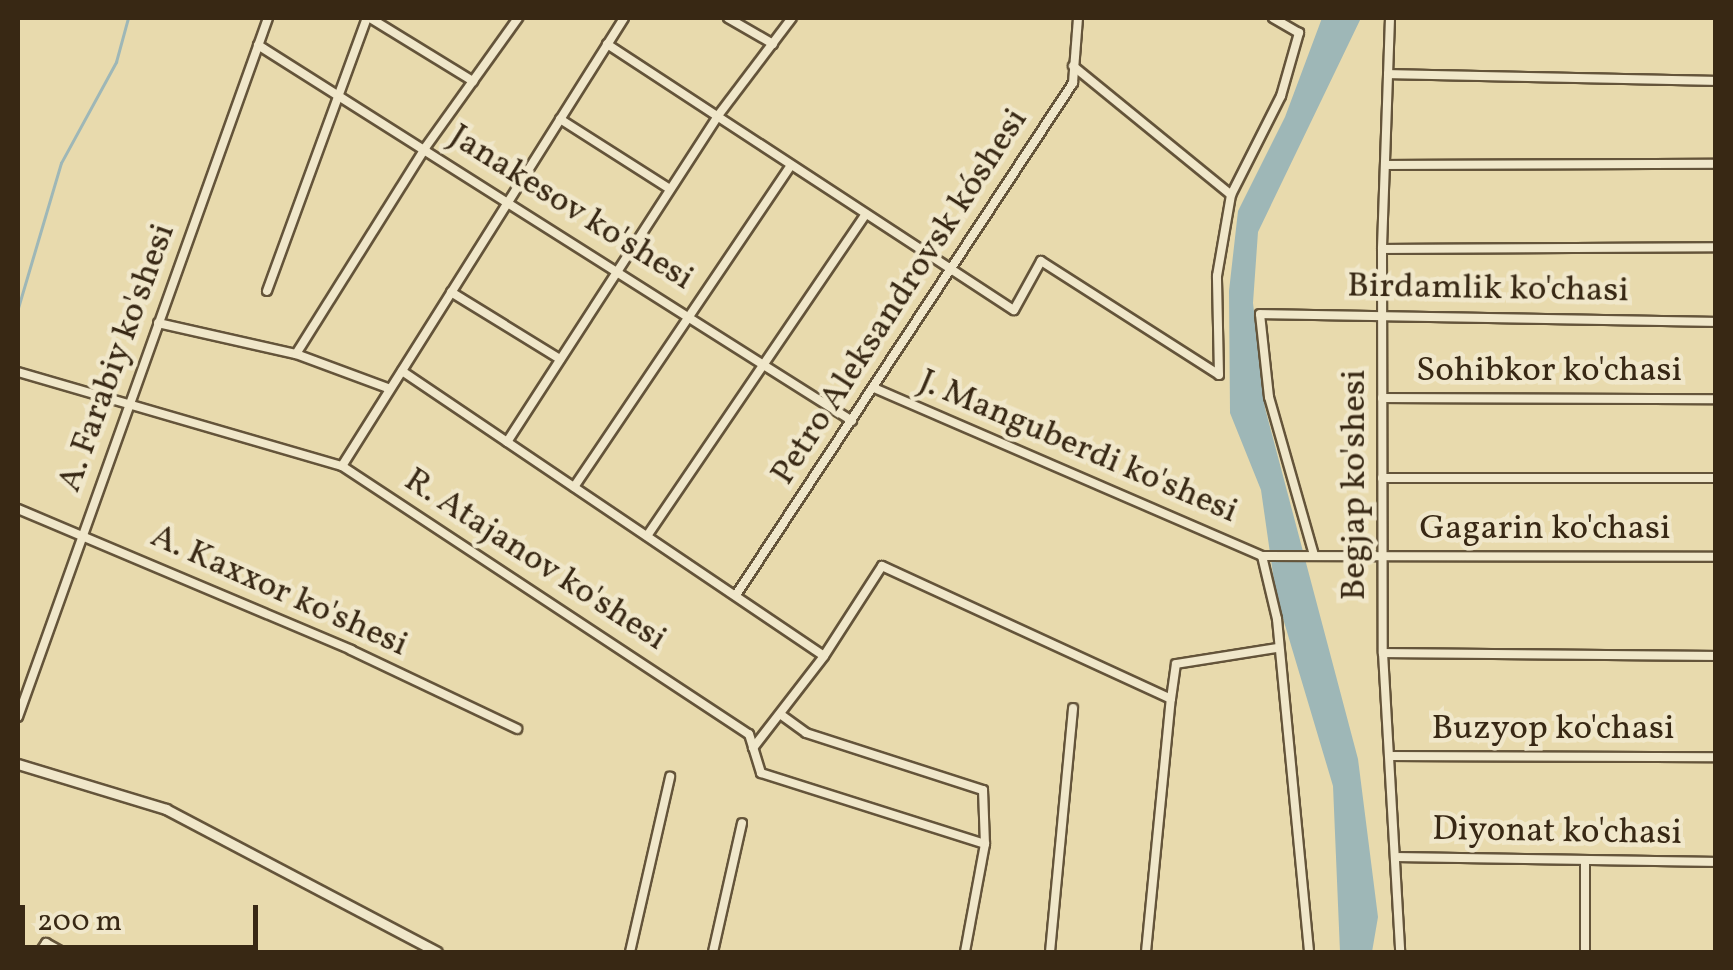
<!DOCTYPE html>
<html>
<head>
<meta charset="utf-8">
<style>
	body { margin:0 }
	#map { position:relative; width:1733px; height:970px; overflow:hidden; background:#e8daad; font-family:Vollkorn,serif }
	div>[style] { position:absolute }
	.water>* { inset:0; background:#9eb7b7 }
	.stream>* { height:2.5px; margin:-1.25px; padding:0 1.25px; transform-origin:1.25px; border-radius:1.25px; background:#9eb7b7 }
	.roads { filter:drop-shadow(2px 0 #64543a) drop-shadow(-2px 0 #64543a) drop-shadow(0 2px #64543a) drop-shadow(0 -2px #64543a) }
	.minor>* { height:8px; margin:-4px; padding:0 4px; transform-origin:4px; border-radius:4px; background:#f0e7ca }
	.tertiary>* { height:9px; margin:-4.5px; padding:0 4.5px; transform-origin:4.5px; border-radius:4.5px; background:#f0e7ca }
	span { translate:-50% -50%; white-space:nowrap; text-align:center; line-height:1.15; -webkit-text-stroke:9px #f0e7ca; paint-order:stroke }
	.street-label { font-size:35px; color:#382814 }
	.frame { position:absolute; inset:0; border:20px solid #382814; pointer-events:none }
	.scale { position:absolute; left:20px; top:905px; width:238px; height:45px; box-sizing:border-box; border:5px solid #382814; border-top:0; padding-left:12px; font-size:30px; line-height:35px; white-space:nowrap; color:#382814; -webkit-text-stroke:8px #f0e7ca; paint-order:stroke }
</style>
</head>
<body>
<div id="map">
	<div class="water">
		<i style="clip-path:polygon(1322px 18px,1361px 18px,1258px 232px,1253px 303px,1265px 408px,1358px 759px,1378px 917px,1372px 952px,1340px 952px,1333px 786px,1276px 595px,1261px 490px,1230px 413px,1229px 291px,1238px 211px,1285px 117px)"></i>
	</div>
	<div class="stream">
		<i style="left:18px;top:308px;width:151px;rotate:-73.5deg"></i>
		<i style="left:61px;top:163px;width:115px;rotate:-61.4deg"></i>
		<i style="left:116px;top:62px;width:46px;rotate:-74.7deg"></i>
	</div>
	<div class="roads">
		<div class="minor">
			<i style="left:370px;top:18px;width:121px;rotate:31.5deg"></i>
			<i style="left:728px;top:18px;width:52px;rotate:30deg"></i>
			<i style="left:1390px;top:18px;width:231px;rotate:92deg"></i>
			<i style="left:1382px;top:249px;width:404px;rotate:89.9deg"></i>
			<i style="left:1383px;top:653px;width:299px;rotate:86.7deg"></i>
			<i style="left:607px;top:44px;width:486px;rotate:33.2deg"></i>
			<i style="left:1014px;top:310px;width:56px;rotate:-61.1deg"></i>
			<i style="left:1041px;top:261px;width:211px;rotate:32.6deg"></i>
			<i style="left:258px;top:45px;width:703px;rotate:32.33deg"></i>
			<i style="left:1073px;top:66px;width:204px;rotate:39.2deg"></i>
			<i style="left:1388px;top:74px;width:328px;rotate:1.2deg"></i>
			<i style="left:560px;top:119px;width:130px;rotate:32.5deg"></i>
			<i style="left:1385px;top:165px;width:331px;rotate:-0.2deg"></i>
			<i style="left:1382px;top:249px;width:334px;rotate:-0.3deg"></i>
			<i style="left:267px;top:291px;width:291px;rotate:-69.9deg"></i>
			<i style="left:451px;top:292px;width:128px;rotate:31.6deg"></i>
			<i style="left:158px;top:323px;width:141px;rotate:12.7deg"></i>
			<i style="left:296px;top:354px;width:100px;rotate:20.4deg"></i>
			<i style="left:296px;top:354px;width:243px;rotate:-57.9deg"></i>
			<i style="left:425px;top:148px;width:160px;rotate:-54.4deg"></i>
			<i style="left:402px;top:371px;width:509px;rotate:34.03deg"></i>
			<i style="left:18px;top:372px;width:337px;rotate:16.2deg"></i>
			<i style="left:342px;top:466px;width:487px;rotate:33.4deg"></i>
			<i style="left:749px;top:734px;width:41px;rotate:72.9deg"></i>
			<i style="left:761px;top:773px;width:235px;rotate:17.6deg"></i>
			<i style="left:1219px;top:375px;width:99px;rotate:-91.2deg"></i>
			<i style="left:1217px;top:276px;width:82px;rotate:-80.2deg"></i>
			<i style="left:1231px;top:195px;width:111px;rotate:-63.2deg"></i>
			<i style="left:1281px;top:96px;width:66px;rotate:-74.1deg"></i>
			<i style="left:1299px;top:33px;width:30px;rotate:-150deg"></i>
			<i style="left:874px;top:388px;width:423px;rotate:23.4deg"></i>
			<i style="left:1262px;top:556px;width:454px;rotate:0.1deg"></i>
			<i style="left:1382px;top:398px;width:334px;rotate:0.2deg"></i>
			<i style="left:507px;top:442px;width:387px;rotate:-57.1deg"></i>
			<i style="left:717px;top:117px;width:124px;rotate:-52.9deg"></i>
			<i style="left:342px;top:466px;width:529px;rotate:-57.81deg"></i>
			<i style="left:1382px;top:478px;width:334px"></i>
			<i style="left:574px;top:487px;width:388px;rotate:-56deg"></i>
			<i style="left:18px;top:509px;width:362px;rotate:22.9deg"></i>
			<i style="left:351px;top:650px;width:184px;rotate:25.4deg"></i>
			<i style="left:647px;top:536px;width:389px;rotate:-55.8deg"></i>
			<i style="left:1314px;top:555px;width:164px;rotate:-105.9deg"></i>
			<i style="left:1269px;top:397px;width:83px;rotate:-96.2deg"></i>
			<i style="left:1260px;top:314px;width:456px;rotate:1deg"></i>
			<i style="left:1262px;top:556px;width:65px;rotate:76.6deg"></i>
			<i style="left:1277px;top:619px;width:335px;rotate:84.5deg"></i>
			<i style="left:736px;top:595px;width:613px;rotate:-56.65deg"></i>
			<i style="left:1073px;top:83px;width:65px;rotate:-85.6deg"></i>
			<i style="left:1383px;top:653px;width:333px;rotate:0.5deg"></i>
			<i style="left:780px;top:714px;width:32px;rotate:36deg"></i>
			<i style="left:806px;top:733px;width:186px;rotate:17.9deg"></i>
			<i style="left:983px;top:790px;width:54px;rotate:87.9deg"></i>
			<i style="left:985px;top:844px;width:110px;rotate:100.5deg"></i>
			<i style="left:18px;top:717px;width:742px;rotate:-70.32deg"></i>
			<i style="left:753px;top:748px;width:116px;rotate:-52.3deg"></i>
			<i style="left:824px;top:656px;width:107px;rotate:-57.2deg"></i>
			<i style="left:882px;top:566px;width:318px;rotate:24.7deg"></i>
			<i style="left:1171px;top:699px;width:35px;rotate:-82deg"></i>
			<i style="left:1176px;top:664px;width:102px;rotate:-9deg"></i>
			<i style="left:1391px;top:756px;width:325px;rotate:0.2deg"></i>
			<i style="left:1399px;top:857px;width:317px;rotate:0.9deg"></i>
			<i style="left:1585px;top:860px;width:92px;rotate:90deg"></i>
			<i style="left:40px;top:952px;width:11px;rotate:-56deg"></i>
			<i style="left:46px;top:943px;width:18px;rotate:29deg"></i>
			<i style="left:630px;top:952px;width:180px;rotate:-77.1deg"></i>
			<i style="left:713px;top:952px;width:132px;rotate:-77.3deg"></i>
			<i style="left:1050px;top:952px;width:245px;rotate:-84.6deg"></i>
			<i style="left:1146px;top:952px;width:254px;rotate:-84.4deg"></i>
		</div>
		<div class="tertiary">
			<i style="left:18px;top:764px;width:155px;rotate:16.9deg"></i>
			<i style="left:166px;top:809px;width:306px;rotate:27.8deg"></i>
		</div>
	</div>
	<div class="street-label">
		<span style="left:571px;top:208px;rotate:32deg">Janakesov ko'shesi</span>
		<span style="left:1488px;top:289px;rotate:1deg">Birdamlik ko'chasi</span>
		<span style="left:900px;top:297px;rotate:-57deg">Petro Aleksandrovsk kóshesi</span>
		<span style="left:117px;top:358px;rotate:-70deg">A. Farabiy ko'shesi</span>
		<span style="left:1549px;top:371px">Sohibkor ko'chasi</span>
		<span style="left:1078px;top:447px;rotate:23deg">J. Manguberdi ko'shesi</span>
		<span style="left:1355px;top:485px;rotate:-90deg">Begjap ko'shesi</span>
		<span style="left:1545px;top:529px">Gagarin ko'chasi</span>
		<span style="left:535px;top:560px;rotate:33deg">R. Atajanov ko'shesi</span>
		<span style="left:279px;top:591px;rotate:24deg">A. Kaxxor ko'shesi</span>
		<span style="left:1553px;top:729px">Buzyop ko'chasi</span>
		<span style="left:1557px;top:832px;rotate:1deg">Diyonat ko'chasi</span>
	</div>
	<div class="frame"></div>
	<div class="scale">200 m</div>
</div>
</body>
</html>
